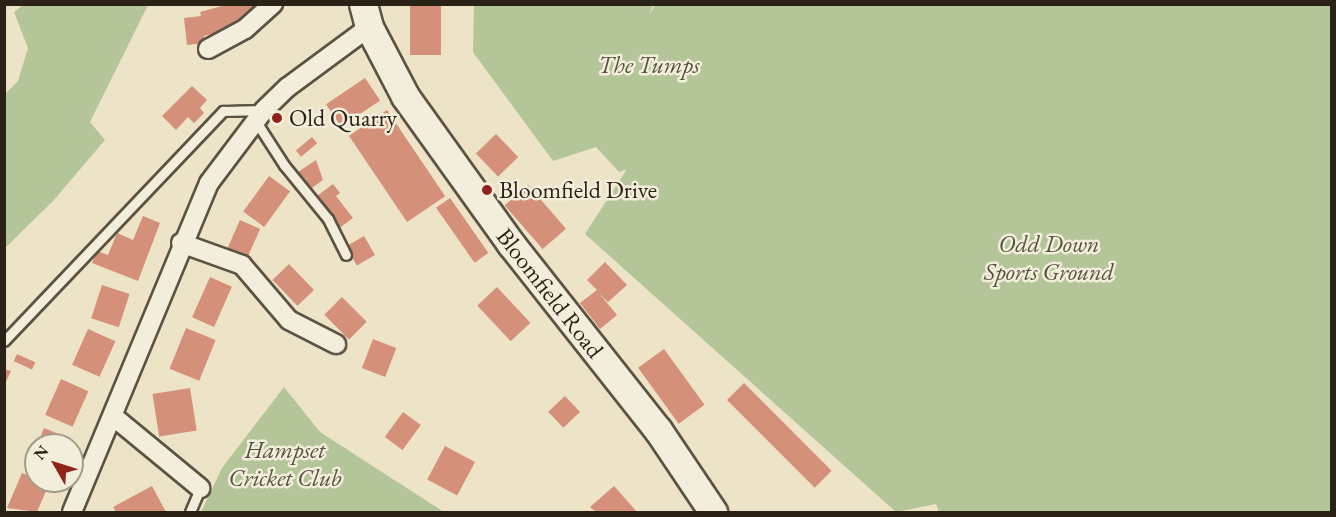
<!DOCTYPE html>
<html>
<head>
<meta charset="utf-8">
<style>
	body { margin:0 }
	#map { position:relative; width:1336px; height:517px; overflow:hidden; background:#ede4c7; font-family:"EB Garamond",serif }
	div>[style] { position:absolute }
	.green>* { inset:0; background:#b3c599 }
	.building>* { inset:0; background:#d49078; transform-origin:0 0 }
	.roads { filter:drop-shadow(2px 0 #5c5243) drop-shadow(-2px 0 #5c5243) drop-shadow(0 2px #5c5243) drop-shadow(0 -2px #5c5243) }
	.lane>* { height:9px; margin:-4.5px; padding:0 4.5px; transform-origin:4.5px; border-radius:4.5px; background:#f3eddb }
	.street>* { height:18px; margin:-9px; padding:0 9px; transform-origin:9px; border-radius:9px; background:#f3eddb }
	.secondary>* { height:27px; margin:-13.5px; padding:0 13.5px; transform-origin:13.5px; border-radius:13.5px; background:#f3eddb }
	.dots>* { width:16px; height:16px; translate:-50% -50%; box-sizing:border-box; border:3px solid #f3eddb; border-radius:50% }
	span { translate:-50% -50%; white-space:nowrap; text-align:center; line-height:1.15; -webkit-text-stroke:5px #f3eddb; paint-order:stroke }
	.park-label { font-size:24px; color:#54533e; font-style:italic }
	.poi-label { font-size:24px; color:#2b2217 }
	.left { translate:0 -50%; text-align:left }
	.street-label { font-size:24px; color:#2b2217 }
	.frame { position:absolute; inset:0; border:6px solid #2b2217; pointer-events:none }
	.north { position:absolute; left:24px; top:433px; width:60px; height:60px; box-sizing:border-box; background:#f3eddb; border:2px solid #a39c8d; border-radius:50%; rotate:309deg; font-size:16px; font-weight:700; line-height:24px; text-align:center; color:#2b2217 }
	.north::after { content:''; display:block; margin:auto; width:21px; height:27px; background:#8f2418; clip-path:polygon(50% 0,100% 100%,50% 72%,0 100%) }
</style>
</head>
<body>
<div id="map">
	<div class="green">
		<i style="clip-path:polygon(23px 5px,148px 5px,90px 122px,105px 140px,53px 201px,5px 248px,5px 94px,18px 81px,28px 48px,14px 12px)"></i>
		<i style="clip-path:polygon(655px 5px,1331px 5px,1331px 512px,939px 512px,936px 504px,896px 512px,585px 234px,627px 169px,619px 172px,596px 147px,553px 161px,473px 52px,474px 5px,653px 5px,649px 15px)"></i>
		<i style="clip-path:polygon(284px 387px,320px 432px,444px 512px,201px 512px,222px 468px)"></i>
	</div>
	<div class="building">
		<i style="clip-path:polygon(229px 4px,267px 4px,245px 24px,204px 36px,204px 43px,187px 45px,184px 18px,201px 16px,200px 12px)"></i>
		<i style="left:410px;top:4px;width:31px;height:51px"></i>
		<i style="left:365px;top:78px;width:27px;height:47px;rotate:56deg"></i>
		<i style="clip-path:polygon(192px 86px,207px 100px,200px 108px,204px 113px,194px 123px,188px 117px,176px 130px,162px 116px)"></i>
		<i style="left:387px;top:110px;width:104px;height:46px;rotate:56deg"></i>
		<i style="left:496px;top:134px;width:32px;height:28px;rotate:46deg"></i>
		<i style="left:312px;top:137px;width:8px;height:21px;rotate:50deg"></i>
		<i style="clip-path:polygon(316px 160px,323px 180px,309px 190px,303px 182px,309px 177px,303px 181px,298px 172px)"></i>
		<i style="left:269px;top:176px;width:26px;height:44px;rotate:36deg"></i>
		<i style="clip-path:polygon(333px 184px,340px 193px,336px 196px,353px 218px,338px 229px,317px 196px)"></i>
		<i style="left:528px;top:185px;width:58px;height:31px;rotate:49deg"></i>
		<i style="left:450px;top:198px;width:67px;height:17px;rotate:55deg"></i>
		<i style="clip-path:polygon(143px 216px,160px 223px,138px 281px,92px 263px,97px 251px,108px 255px,117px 233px,133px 240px)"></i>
		<i style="left:240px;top:220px;width:22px;height:36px;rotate:24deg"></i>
		<i style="left:364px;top:236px;width:22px;height:21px;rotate:60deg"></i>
		<i style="clip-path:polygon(605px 262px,627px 285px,608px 302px,599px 293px,617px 315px,600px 329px,580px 303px,597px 290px,587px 280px)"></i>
		<i style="left:289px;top:264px;width:36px;height:23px;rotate:46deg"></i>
		<i style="left:210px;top:277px;width:24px;height:44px;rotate:24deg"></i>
		<i style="left:102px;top:285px;width:29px;height:35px;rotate:18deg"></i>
		<i style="left:497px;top:287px;width:49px;height:27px;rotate:47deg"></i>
		<i style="left:342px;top:297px;width:35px;height:25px;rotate:45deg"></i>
		<i style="left:186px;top:328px;width:32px;height:44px;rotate:22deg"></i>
		<i style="left:88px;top:329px;width:30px;height:39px;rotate:24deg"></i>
		<i style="left:373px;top:339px;width:25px;height:31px;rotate:21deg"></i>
		<i style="left:664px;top:349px;width:69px;height:32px;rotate:54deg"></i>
		<i style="left:17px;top:354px;width:20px;height:8px;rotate:24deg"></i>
		<i style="clip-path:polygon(4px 369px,11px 371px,4px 386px)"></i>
		<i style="left:61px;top:379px;width:30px;height:39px;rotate:24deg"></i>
		<i style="left:744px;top:383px;width:124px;height:24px;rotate:45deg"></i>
		<i style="left:190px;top:388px;width:43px;height:38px;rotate:81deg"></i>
		<i style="left:565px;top:396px;width:22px;height:23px;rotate:47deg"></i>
		<i style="left:403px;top:412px;width:22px;height:31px;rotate:36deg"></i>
		<i style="clip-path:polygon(44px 428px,71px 439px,69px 445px,37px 445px)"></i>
		<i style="left:445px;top:446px;width:34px;height:38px;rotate:28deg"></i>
		<i style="clip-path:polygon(36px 447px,36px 466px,29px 463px)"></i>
		<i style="clip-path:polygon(22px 473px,49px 484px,37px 512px,7px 508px)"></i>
		<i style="clip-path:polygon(152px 486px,166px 512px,116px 512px,113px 507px)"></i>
		<i style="clip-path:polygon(614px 486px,630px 504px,637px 512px,596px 512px,590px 507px)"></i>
	</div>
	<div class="roads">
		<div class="lane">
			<i style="left:255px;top:120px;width:54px;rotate:57.2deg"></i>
			<i style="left:284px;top:165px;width:70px;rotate:50.8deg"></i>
			<i style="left:328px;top:219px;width:40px;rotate:63.4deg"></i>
			<i style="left:4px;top:341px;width:318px;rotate:-46.4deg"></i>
			<i style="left:223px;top:111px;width:41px;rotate:-1.4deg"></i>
			<i style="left:190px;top:512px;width:26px;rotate:-67deg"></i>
		</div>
		<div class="street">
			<i style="left:208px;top:49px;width:42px;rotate:-28.4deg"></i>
			<i style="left:245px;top:29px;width:38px;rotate:-42deg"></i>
			<i style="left:181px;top:243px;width:65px;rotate:19.8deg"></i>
			<i style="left:242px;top:265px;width:72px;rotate:49.5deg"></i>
			<i style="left:289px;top:320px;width:53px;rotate:27.1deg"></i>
			<i style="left:114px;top:417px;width:112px;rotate:39.5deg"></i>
			<i style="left:72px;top:512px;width:356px;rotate:-67.4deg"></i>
			<i style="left:209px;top:183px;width:91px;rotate:-53deg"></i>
			<i style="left:264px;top:110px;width:33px;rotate:-44deg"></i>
			<i style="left:288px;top:87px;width:101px;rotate:-36.5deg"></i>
		</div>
		<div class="secondary">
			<i style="left:363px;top:4px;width:24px;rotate:75deg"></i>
			<i style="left:369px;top:27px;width:78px;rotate:62.4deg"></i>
			<i style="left:405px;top:96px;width:182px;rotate:54.4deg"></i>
			<i style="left:511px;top:244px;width:237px;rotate:51.7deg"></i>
			<i style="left:658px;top:430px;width:99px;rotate:56.1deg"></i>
		</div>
	</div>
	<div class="dots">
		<i style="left:277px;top:118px;background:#8f2418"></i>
		<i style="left:487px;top:190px;background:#8f2418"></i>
	</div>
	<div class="park-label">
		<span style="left:649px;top:65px">The Tumps</span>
		<span style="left:1049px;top:258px">Odd Down<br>Sports Ground</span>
		<span style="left:285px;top:464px">Hampset<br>Cricket Club</span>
	</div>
	<div class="poi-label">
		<span class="left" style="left:289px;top:118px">Old Quarry</span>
		<span class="left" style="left:499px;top:190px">Bloomfield Drive</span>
	</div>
	<div class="street-label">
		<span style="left:550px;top:293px;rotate:52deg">Bloomfield Road</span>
	</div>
	<div class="frame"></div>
	<div class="north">N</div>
</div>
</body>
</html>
